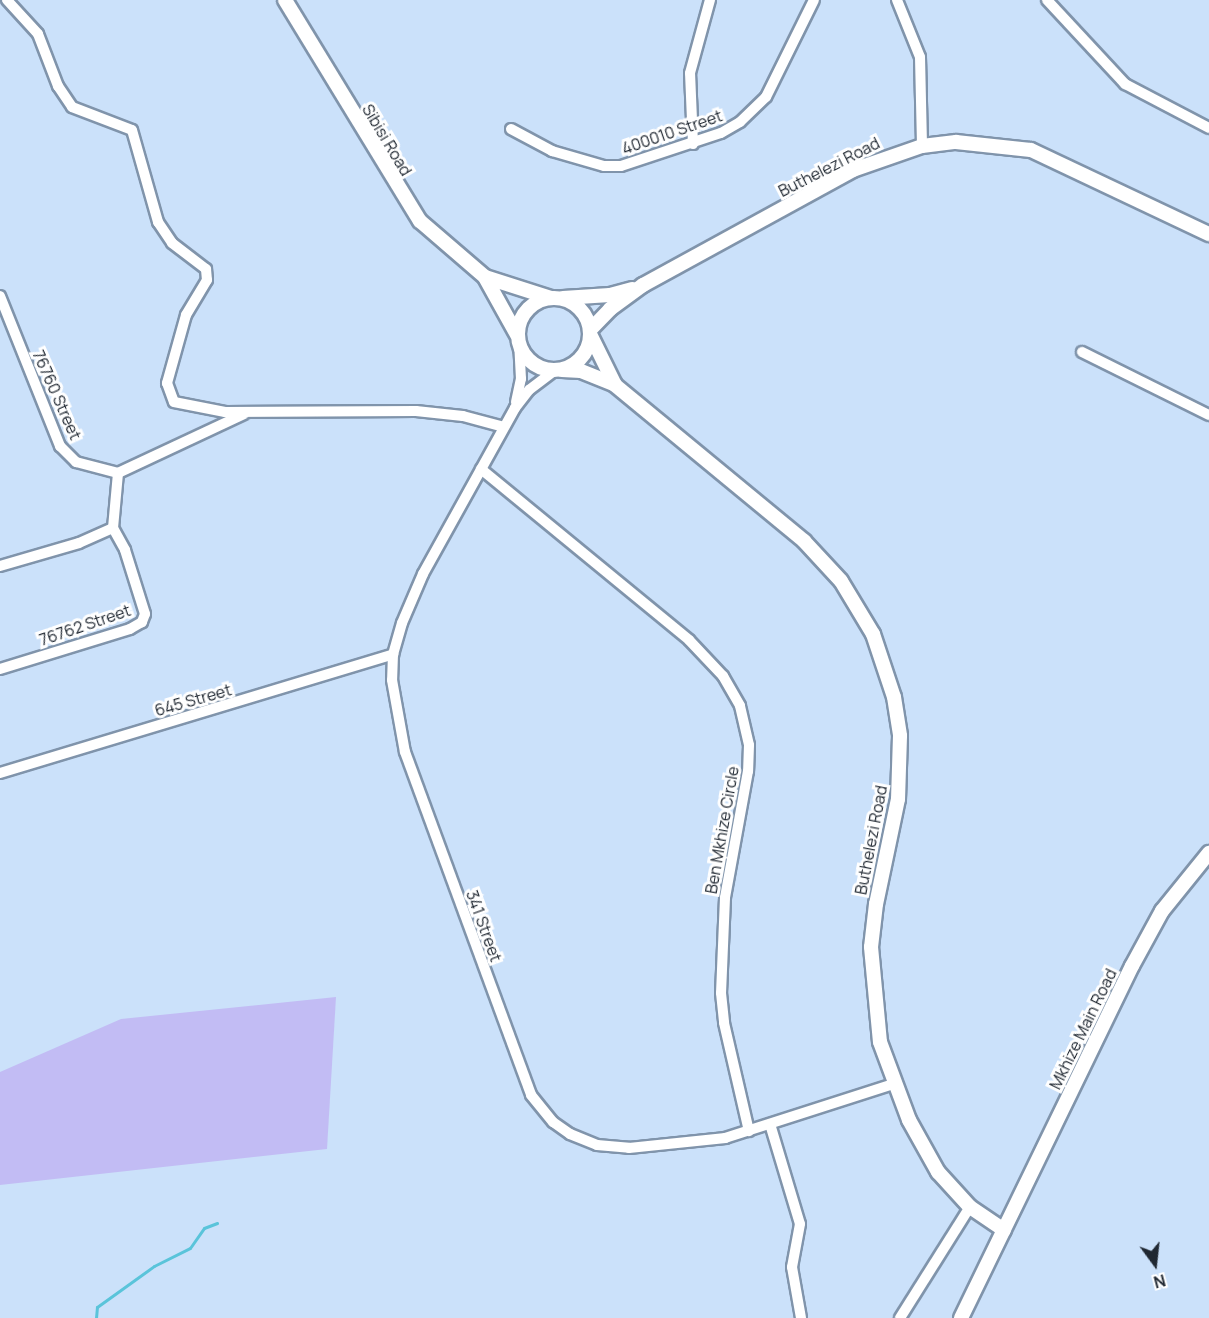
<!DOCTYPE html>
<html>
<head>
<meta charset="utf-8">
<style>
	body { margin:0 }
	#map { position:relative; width:1209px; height:1318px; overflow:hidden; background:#cbe1fa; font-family:Manrope,sans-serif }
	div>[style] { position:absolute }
	.green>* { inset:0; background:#c2bcf4 }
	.stream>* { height:3px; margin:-1.5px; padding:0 1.5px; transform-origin:1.5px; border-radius:1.5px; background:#5ac4da }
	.roads { filter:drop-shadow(2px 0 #8094ab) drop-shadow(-2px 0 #8094ab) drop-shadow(0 2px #8094ab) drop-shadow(0 -2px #8094ab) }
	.street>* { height:10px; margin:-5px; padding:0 5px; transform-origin:5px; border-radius:5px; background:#fff }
	.secondary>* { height:14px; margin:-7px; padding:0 7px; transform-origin:7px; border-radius:7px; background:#fff }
	.secondary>.ring { margin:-7px; padding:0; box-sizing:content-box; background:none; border:14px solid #fff; border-radius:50% }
	span { translate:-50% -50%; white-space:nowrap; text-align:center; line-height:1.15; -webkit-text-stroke:6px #fff; paint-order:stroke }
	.street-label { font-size:16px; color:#202832 }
	.north { position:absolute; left:1125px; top:1234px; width:60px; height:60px; -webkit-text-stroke:4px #fff; paint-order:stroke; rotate:165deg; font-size:16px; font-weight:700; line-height:24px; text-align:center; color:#202832 }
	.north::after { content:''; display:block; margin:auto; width:21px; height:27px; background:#202832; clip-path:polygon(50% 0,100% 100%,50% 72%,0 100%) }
</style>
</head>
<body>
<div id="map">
	<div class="green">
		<i style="clip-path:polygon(336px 997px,327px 1149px,0 1185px,0 1072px,121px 1019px)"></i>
	</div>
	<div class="stream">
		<i style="left:96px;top:1318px;width:11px;rotate:-85deg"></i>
		<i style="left:97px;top:1307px;width:70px;rotate:-35.7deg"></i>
		<i style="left:154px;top:1266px;width:40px;rotate:-26.6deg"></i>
		<i style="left:190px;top:1248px;width:24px;rotate:-55deg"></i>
		<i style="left:204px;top:1228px;width:14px;rotate:-21deg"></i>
	</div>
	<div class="roads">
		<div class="street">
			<i style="left:7px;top:0;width:46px;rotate:47.6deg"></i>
			<i style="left:38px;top:34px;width:56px;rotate:69deg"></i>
			<i style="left:58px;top:86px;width:25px;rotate:56deg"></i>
			<i style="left:72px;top:107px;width:64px;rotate:21deg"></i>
			<i style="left:132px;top:130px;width:96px;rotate:74.2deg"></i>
			<i style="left:158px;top:222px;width:25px;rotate:56deg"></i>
			<i style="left:172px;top:243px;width:43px;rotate:37.4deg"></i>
			<i style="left:206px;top:269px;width:11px;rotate:85deg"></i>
			<i style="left:207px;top:280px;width:41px;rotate:121deg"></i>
			<i style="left:186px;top:315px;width:71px;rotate:105.6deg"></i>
			<i style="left:167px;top:383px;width:20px;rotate:70deg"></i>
			<i style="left:174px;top:402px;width:52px;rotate:11.1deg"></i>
			<i style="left:225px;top:412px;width:191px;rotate:-0.3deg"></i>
			<i style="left:416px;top:411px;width:47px;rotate:6.1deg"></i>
			<i style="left:463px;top:416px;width:42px;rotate:15deg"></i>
			<i style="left:897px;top:0;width:61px;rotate:68deg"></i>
			<i style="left:920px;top:57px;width:89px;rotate:88.7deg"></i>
			<i style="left:1047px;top:0;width:115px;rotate:47.1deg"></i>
			<i style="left:1125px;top:84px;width:95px;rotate:27.6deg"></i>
			<i style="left:511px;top:129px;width:47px;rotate:28.2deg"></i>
			<i style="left:552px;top:151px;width:54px;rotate:16.1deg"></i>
			<i style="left:604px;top:166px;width:17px"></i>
			<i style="left:621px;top:166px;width:105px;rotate:-18.3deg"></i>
			<i style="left:721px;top:133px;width:22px;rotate:-30deg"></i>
			<i style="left:740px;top:122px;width:36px;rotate:-44deg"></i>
			<i style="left:766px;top:97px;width:108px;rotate:-63.7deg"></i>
			<i style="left:693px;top:144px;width:71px;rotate:-92.4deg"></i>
			<i style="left:690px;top:73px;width:76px;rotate:-74.7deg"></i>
			<i style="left:0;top:296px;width:162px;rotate:68.2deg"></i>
			<i style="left:60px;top:446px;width:23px;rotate:45deg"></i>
			<i style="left:76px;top:462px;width:43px;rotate:14.7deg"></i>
			<i style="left:1082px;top:352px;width:142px;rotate:26.4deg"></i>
			<i style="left:554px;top:371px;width:31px;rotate:143deg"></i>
			<i style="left:529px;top:390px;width:23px;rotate:128deg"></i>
			<i style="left:515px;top:408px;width:190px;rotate:119deg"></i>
			<i style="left:423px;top:574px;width:53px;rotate:113.2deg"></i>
			<i style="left:402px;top:623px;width:32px;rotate:106deg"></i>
			<i style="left:393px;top:654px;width:26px;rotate:92deg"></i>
			<i style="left:392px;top:680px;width:73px;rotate:79.8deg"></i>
			<i style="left:405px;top:752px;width:365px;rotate:69.8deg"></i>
			<i style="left:531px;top:1095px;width:35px;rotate:51deg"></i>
			<i style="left:553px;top:1122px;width:21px;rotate:35deg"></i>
			<i style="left:570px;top:1134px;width:29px;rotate:22deg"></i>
			<i style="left:597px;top:1145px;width:32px;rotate:5deg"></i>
			<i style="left:629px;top:1148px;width:97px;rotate:-5.9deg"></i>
			<i style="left:725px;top:1138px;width:176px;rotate:-17.8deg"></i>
			<i style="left:516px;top:402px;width:24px;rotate:-78deg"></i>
			<i style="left:521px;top:379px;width:36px;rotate:-93deg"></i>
			<i style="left:481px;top:469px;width:269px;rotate:39.4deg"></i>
			<i style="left:689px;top:640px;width:50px;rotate:46.6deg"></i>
			<i style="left:723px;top:676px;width:34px;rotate:60deg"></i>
			<i style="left:740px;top:706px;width:40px;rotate:77deg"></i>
			<i style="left:749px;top:745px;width:26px;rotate:92deg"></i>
			<i style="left:748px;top:771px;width:129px;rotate:100.3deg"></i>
			<i style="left:725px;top:898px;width:95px;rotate:92.4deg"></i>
			<i style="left:721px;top:993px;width:30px;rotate:84deg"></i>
			<i style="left:724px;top:1023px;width:111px;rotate:77deg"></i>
			<i style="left:113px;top:528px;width:55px;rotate:-84.8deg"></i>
			<i style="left:118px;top:473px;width:139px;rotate:-25.1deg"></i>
			<i style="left:0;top:566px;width:82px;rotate:-16.2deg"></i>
			<i style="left:79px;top:543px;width:37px;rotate:-24deg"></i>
			<i style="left:113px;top:528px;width:25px;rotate:61deg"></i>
			<i style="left:125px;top:550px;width:67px;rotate:72.6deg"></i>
			<i style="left:145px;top:614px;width:9px;rotate:111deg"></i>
			<i style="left:142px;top:622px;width:14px;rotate:150deg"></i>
			<i style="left:130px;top:629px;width:136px;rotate:162.9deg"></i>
			<i style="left:0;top:773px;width:411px;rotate:-16.8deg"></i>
			<i style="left:770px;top:1124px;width:104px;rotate:73.3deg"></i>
			<i style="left:800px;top:1224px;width:44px;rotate:100.5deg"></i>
			<i style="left:792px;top:1267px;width:52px;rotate:80deg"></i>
			<i style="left:900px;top:1318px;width:131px;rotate:-57.8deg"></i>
		</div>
		<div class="secondary">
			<i style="left:285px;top:0;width:259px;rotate:58.6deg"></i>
			<i style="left:420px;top:221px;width:86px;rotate:40.7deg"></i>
			<i style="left:485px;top:277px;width:69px;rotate:17.7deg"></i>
			<i style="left:486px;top:279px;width:64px;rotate:61deg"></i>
			<i class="ring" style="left:518px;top:298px;width:58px;height:58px"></i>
			<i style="left:563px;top:298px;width:47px;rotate:-3.7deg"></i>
			<i style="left:610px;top:295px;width:23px;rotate:-15deg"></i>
			<i style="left:590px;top:330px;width:29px;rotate:-46deg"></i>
			<i style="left:610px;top:309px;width:41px;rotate:-36deg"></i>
			<i style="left:643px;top:285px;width:239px;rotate:-28.7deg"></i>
			<i style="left:853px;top:170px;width:73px;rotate:-19.2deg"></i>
			<i style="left:922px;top:146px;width:34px;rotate:-7deg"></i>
			<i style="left:956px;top:142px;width:75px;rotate:6.1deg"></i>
			<i style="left:1031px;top:150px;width:197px;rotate:25.3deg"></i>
			<i style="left:591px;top:336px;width:52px;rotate:63.9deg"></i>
			<i style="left:562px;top:370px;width:19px;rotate:3deg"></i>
			<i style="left:581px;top:371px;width:37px;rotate:22deg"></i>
			<i style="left:615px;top:385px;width:245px;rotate:39.5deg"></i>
			<i style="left:804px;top:541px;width:54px;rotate:47.2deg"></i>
			<i style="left:841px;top:581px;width:62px;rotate:58.9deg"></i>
			<i style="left:873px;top:634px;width:66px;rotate:71.6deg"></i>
			<i style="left:894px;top:697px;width:39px;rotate:81deg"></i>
			<i style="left:900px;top:736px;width:63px;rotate:91.8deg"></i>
			<i style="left:898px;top:799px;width:107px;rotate:101.8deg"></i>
			<i style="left:876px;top:904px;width:43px;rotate:96.6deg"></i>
			<i style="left:871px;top:947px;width:95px;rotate:84.6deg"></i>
			<i style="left:880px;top:1042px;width:83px;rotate:69.6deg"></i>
			<i style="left:909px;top:1120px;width:60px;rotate:60.9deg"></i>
			<i style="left:938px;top:1172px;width:47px;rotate:47.6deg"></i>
			<i style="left:970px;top:1207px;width:41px;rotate:34.1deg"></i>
			<i style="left:961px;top:1318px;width:391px;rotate:-64.1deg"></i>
			<i style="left:1132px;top:966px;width:63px;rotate:-61.4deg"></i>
			<i style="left:1162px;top:911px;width:75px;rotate:-51deg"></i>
		</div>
	</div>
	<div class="street-label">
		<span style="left:672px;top:132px;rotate:-19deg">400010 Street</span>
		<span style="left:387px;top:140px;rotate:59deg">Sibisi Road</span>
		<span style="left:829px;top:167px;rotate:-27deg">Buthelezi Road</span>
		<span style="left:57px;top:395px;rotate:66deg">76760 Street</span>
		<span style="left:85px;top:625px;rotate:-19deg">76762 Street</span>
		<span style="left:193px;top:700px;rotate:-16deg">645 Street</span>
		<span style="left:722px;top:830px;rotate:-80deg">Ben Mkhize Circle</span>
		<span style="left:871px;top:840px;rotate:-79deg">Buthelezi Road</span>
		<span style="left:484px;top:926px;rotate:70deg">341 Street</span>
		<span style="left:1083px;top:1029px;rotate:-64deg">Mkhize Main Road</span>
	</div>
	<div class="north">N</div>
</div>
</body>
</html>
